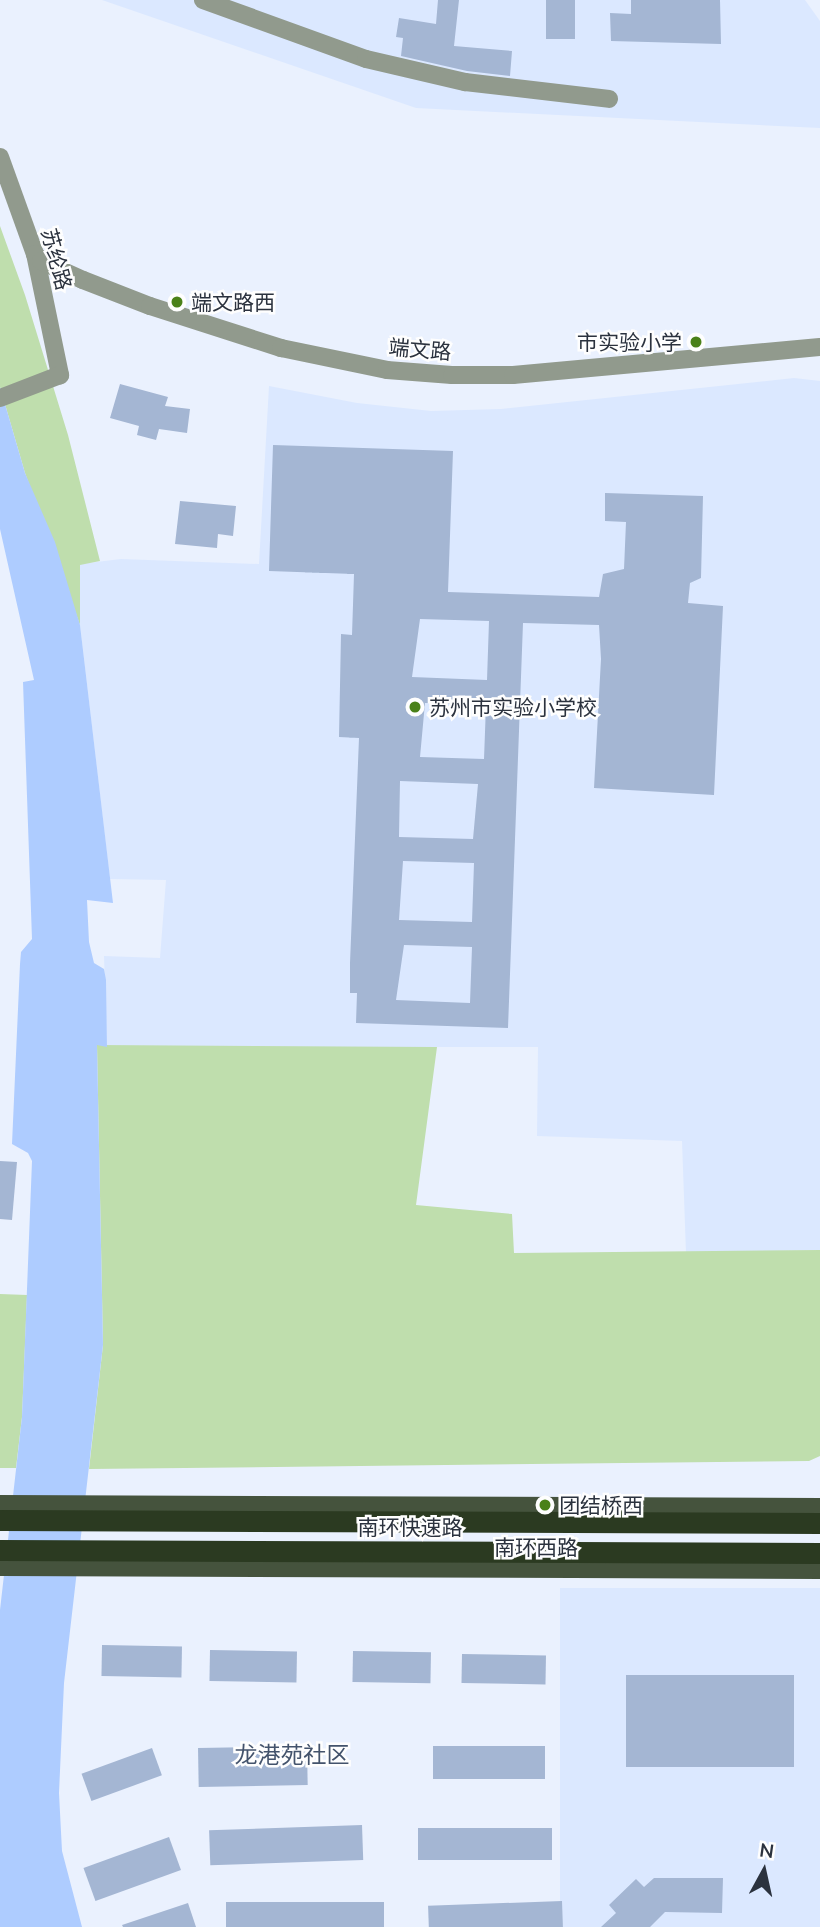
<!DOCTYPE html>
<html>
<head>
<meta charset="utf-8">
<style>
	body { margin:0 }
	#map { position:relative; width:820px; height:1927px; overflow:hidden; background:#eaf1fe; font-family:Mulish,"Noto Sans SC",sans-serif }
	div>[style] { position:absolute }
	.built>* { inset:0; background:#dbe8ff; transform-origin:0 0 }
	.green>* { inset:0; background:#bfdead }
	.water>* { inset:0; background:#aeccff }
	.building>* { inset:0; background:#a4b6d3; transform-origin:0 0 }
	.minor>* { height:18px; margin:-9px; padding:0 9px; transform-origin:9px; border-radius:9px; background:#919a8d }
	.major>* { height:18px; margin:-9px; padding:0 9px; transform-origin:9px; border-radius:9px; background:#45533d }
	.highway>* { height:21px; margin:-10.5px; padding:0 10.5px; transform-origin:10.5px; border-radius:10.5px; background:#2b3a21 }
	.dots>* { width:19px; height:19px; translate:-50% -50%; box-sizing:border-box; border:4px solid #fefefe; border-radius:50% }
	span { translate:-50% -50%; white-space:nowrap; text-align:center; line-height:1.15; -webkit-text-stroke:5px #fefefe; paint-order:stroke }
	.street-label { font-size:21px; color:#2b323e }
	.poi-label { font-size:21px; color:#2b323e }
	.left { translate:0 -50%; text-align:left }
	.right { translate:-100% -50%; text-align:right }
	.neighbourhood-label { font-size:23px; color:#43536c }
	.north { position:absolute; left:729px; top:1836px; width:70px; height:70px; -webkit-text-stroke:5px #fefefe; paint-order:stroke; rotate:8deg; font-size:19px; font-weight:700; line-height:28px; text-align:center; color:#2b323e }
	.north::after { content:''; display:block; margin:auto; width:24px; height:32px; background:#2b323e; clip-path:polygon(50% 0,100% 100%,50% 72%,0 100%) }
</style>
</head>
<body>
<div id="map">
	<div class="built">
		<i style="clip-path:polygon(102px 0,805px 0,820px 21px,820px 128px,416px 108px)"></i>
		<i style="clip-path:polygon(794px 378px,820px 381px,820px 1250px,686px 1253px,682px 1141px,537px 1136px,538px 1047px,107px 1047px,104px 956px,160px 958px,166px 880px,110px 879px,80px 625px,80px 564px,121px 559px,259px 564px,269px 386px,357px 403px,431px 411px,501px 409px)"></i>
		<i style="left:560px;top:1588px;width:260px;height:339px"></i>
	</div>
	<div class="green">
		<i style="clip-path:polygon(0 226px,25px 295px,68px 435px,100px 561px,80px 565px,80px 625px,25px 473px,0 387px)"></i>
		<i style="clip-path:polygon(97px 1045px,437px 1047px,416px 1205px,512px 1214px,514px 1253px,820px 1250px,820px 1456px,809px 1461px,89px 1469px,103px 1345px)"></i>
		<i style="clip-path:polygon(0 1294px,27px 1295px,22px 1417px,16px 1468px,0 1468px)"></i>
	</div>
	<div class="water">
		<i style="clip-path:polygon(0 387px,25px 473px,55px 542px,80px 625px,113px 903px,87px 900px,89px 942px,94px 963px,104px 969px,106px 980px,107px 1047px,97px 1045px,103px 1345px,64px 1683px,59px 1793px,62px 1851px,82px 1927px,0 1927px,0 1610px,22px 1417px,32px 1161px,28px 1153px,12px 1144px,20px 964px,21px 952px,32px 939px,23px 682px,34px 680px,0 529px)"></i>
	</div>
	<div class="building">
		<i style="clip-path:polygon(438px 0,459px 0,454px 46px,512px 51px,510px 76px,467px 71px,401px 56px,403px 38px,396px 37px,399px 18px,436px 24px)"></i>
		<i style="left:546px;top:0;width:29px;height:39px"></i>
		<i style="clip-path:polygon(631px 0,720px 0,721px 44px,611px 41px,610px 13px,631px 14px)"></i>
		<i style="clip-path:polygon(120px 384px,168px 397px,165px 406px,190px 409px,187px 433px,159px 429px,156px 440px,137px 435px,139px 426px,110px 418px)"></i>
		<i style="clip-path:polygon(evenodd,273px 445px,453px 451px,448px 592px,599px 597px,603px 574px,624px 569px,626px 522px,605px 521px,605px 493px,703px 496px,701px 578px,690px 583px,688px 603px,723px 606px,714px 795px,594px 788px,601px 659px,599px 625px,523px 623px,508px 1028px,356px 1023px,357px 993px,350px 993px,350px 963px,359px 738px,339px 737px,341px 634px,352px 635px,354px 574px,269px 571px,273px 445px,420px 619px,489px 621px,487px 680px,412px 677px,420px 619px,273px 445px,425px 703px,486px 705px,484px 759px,420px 757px,425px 703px,273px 445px,400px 781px,478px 784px,473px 839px,399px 837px,400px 781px,273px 445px,403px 861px,474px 863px,472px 922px,399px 920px,403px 861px,273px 445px,404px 945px,472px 947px,470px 1003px,396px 1000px,404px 945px)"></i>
		<i style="clip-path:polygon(180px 501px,236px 506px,233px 536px,218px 534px,217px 548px,175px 544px)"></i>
		<i style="clip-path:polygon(0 1161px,17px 1162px,12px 1220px,0 1219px)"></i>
		<i style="left:102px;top:1645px;width:80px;height:31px;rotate:1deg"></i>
		<i style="left:210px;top:1650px;width:87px;height:31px;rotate:1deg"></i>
		<i style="left:353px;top:1651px;width:78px;height:31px;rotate:1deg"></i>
		<i style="left:462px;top:1654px;width:84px;height:29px;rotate:1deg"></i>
		<i style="left:794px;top:1675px;width:92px;height:168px;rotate:90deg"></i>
		<i style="left:307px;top:1746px;width:39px;height:109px;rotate:89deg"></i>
		<i style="left:545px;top:1746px;width:33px;height:112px;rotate:90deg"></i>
		<i style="left:152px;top:1748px;width:29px;height:75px;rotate:70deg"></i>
		<i style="left:362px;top:1825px;width:35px;height:153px;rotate:88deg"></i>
		<i style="left:552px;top:1828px;width:32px;height:134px;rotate:90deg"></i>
		<i style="left:169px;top:1837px;width:35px;height:91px;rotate:70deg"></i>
		<i style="clip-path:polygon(654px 1878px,723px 1878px,722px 1913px,665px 1912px,650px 1927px,601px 1927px,616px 1913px,609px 1905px,636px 1879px,644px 1887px)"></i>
		<i style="left:562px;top:1901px;width:26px;height:134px;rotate:88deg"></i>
		<i style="left:384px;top:1902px;width:25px;height:158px;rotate:90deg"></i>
		<i style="clip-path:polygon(188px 1903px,196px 1927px,123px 1927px,122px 1925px)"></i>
	</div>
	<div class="minor">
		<i style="left:203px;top:0;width:173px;rotate:19.9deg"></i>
		<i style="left:366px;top:59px;width:102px;rotate:13.1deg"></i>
		<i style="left:465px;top:82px;width:145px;rotate:6.7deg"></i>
		<i style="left:0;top:157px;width:103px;rotate:70.2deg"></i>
		<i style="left:35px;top:254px;width:124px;rotate:78.3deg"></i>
		<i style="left:60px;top:375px;width:64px;rotate:159deg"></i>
		<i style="left:35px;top:254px;width:9px;rotate:49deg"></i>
		<i style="left:41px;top:261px;width:46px;rotate:24.3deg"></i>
		<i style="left:83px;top:280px;width:72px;rotate:21.2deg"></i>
		<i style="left:150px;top:306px;width:138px;rotate:17.8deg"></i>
		<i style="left:281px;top:348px;width:108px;rotate:11.7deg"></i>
		<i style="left:387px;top:370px;width:65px;rotate:4.4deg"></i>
		<i style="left:452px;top:375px;width:61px"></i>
		<i style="left:513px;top:375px;width:308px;rotate:-5.2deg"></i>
	</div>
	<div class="major">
		<i style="left:0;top:1504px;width:820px;rotate:0.21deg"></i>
		<i style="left:0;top:1567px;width:820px;rotate:0.21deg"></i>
	</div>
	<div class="highway">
		<i style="left:0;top:1520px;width:820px;rotate:0.21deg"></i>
		<i style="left:0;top:1550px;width:820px;rotate:0.21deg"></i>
	</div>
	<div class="dots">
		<i style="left:177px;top:302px;background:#4a8119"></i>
		<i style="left:696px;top:342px;background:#4a8119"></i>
		<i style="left:415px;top:707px;background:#4a8119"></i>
		<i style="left:545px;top:1505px;background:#4a8119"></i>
	</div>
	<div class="street-label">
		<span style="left:57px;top:259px;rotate:75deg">苏纶路</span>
		<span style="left:420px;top:349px;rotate:5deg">端文路</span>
		<span style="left:410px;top:1527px">南环快速路</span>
		<span style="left:536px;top:1547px">南环西路</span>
	</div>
	<div class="poi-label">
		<span class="left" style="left:191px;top:302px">端文路西</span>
		<span class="right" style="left:682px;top:342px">市实验小学</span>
		<span class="left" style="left:429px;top:707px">苏州市实验小学校</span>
		<span class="left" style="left:559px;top:1505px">团结桥西</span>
	</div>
	<div class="neighbourhood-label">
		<span style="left:292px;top:1755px">龙港苑社区</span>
	</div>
	<div class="north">N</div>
</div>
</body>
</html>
